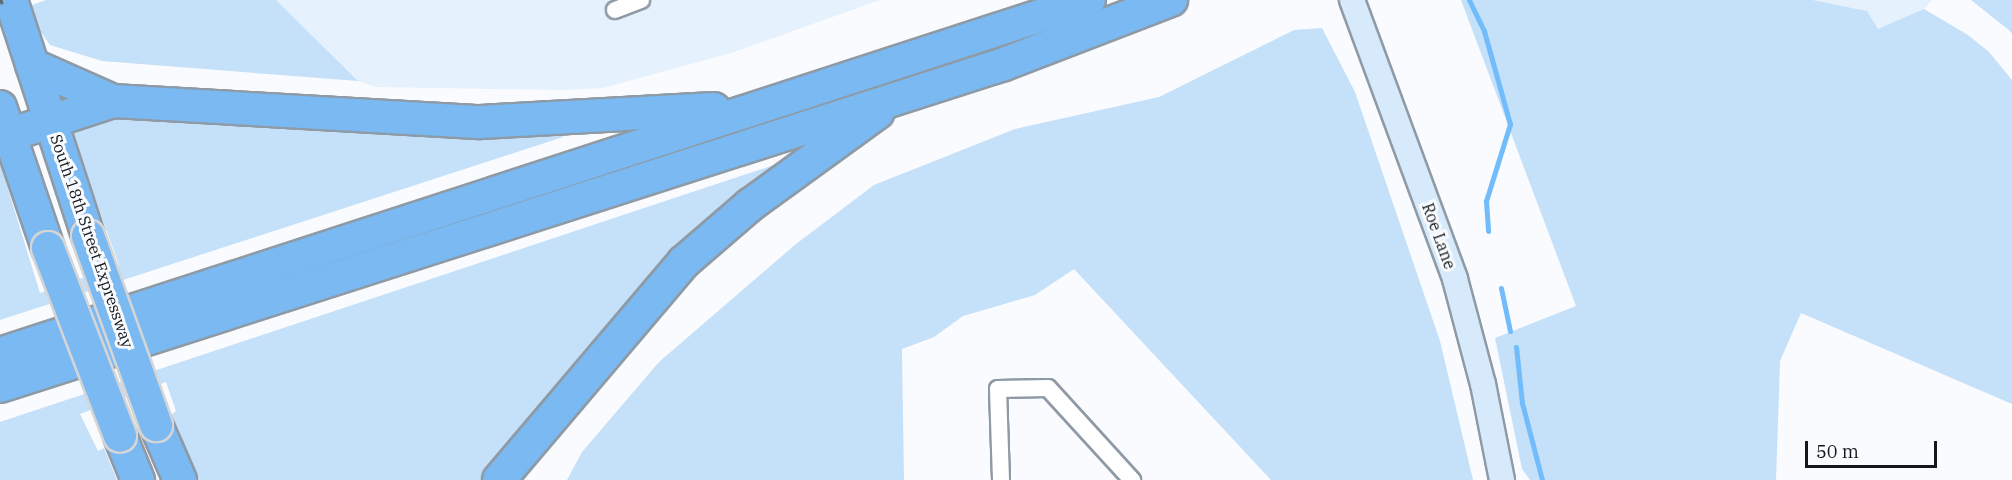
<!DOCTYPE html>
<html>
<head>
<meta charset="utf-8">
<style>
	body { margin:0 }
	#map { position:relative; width:2012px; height:480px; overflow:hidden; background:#f9fbfe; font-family:"IBM Plex Serif",serif }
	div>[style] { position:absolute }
	.built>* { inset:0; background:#e5f1fc }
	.green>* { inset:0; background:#c5e0f9 }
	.stream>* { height:5px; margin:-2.5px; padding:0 2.5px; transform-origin:2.5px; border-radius:2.5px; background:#72bcfb }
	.roads { filter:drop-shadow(2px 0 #8e9aa5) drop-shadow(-2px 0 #8e9aa5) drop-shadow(0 2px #8e9aa5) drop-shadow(0 -2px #8e9aa5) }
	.street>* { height:16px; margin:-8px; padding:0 8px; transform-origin:8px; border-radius:8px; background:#fff }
	.secondary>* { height:24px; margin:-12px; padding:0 12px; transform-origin:12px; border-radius:12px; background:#d7eafb }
	.highway>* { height:32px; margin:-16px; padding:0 16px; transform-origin:16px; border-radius:16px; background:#7ab9f1 }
	.rail>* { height:4.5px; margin-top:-2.25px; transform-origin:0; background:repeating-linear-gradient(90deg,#63676b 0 3px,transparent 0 9px) }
	.bridges { filter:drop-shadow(2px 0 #d5d5d6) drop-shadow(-2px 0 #d5d5d6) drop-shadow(0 2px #d5d5d6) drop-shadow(0 -2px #d5d5d6) }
	.highway-bridge>* { height:32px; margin:-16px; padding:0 16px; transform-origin:16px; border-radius:16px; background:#7ab9f1 }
	span { translate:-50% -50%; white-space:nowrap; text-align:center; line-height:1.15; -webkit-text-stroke:6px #f9fbfe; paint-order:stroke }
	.street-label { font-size:16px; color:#13181c }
	.scale { position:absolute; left:1805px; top:441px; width:132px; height:27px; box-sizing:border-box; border:3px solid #13181c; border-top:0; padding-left:8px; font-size:18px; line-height:21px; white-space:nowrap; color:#13181c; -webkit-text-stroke:4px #f9fbfe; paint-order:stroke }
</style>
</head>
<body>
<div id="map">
	<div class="built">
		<i style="clip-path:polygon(276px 0,880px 0,731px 53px,603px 88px,564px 90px,376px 87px,358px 81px)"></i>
		<i style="clip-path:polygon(1813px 0,1932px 0,1924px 9px,1878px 30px,1867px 11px)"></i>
	</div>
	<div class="green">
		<i style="clip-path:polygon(46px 0,276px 0,358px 81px,102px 61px,50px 45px,36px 25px,29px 6px)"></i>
		<i style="clip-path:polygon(1461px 0,1813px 0,1867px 11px,1878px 29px,1924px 9px,1968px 35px,1989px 52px,2012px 80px,2012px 404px,1801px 313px,1780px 361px,1776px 480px,1530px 480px,1522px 469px,1495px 338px,1576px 306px)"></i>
		<i style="clip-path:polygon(1971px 0,2012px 0,2012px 34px,2010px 31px)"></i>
		<i style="clip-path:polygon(1322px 28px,1355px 92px,1440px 341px,1473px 480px,1271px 480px,1074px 269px,1035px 295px,963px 316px,934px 337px,902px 349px,904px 480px,567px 480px,582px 452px,659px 362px,796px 244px,874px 185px,1015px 129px,1159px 97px,1294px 30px)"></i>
		<i style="clip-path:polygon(102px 118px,328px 128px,559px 130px,563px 137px,0 320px,0 163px,40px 293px,119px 265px,68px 123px)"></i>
		<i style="clip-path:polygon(789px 160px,487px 480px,198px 480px,170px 416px,176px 411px,166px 382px,80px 414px,98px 451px,104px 448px,117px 480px,0 480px,0 422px)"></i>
	</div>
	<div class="stream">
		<i style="left:1469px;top:0;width:34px;rotate:64deg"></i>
		<i style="left:1484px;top:31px;width:97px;rotate:74.4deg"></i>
		<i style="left:1510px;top:124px;width:81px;rotate:107.3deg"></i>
		<i style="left:1486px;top:201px;width:30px;rotate:86deg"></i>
		<i style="left:1501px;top:288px;width:44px;rotate:78.2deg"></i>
		<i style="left:1516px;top:347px;width:56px;rotate:83.9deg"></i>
		<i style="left:1522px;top:403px;width:80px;rotate:75.4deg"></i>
	</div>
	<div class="roads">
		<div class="street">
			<i style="left:615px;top:10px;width:28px;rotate:-21deg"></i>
			<i style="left:1001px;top:480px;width:91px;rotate:-91.9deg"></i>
			<i style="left:998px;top:389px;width:50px;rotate:-1.1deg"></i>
			<i style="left:1048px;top:388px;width:125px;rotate:47.6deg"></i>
		</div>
		<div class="secondary">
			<i style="left:1352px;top:0;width:297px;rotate:69.7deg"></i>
			<i style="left:1455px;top:279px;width:109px;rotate:75.1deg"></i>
			<i style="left:1483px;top:384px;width:98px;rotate:78.8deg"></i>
		</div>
		<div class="highway">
			<i style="left:11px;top:0;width:248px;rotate:71.9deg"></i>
			<i style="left:32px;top:65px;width:89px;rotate:24deg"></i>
			<i style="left:0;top:107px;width:149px;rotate:71.2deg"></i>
			<i style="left:0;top:138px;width:119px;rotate:-18.1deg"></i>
			<i style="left:113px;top:101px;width:368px;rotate:3.3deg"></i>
			<i style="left:480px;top:122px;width:234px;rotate:-3.2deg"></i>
			<i style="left:0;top:354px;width:1145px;rotate:-18.01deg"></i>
			<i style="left:0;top:386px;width:1054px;rotate:-17.78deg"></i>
			<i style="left:1004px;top:64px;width:179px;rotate:-21deg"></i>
			<i style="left:156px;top:425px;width:60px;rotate:66.4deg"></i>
			<i style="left:120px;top:436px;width:48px;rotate:67.8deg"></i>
			<i style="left:499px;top:480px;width:286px;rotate:-49.7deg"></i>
			<i style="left:684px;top:262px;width:87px;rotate:-40.8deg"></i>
			<i style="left:750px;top:205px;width:158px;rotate:-36deg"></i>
		</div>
	</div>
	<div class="rail">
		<i style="left:0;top:2px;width:6px;rotate:-18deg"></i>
	</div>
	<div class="bridges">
		<div class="highway-bridge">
			<i style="left:88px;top:236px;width:201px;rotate:70.2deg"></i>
			<i style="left:48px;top:248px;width:201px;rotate:69deg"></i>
		</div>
	</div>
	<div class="street-label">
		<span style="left:1439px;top:236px;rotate:70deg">Roe Lane</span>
		<span style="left:92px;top:241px;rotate:71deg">South 18th Street Expressway</span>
	</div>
	<div class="scale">50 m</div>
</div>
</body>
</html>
